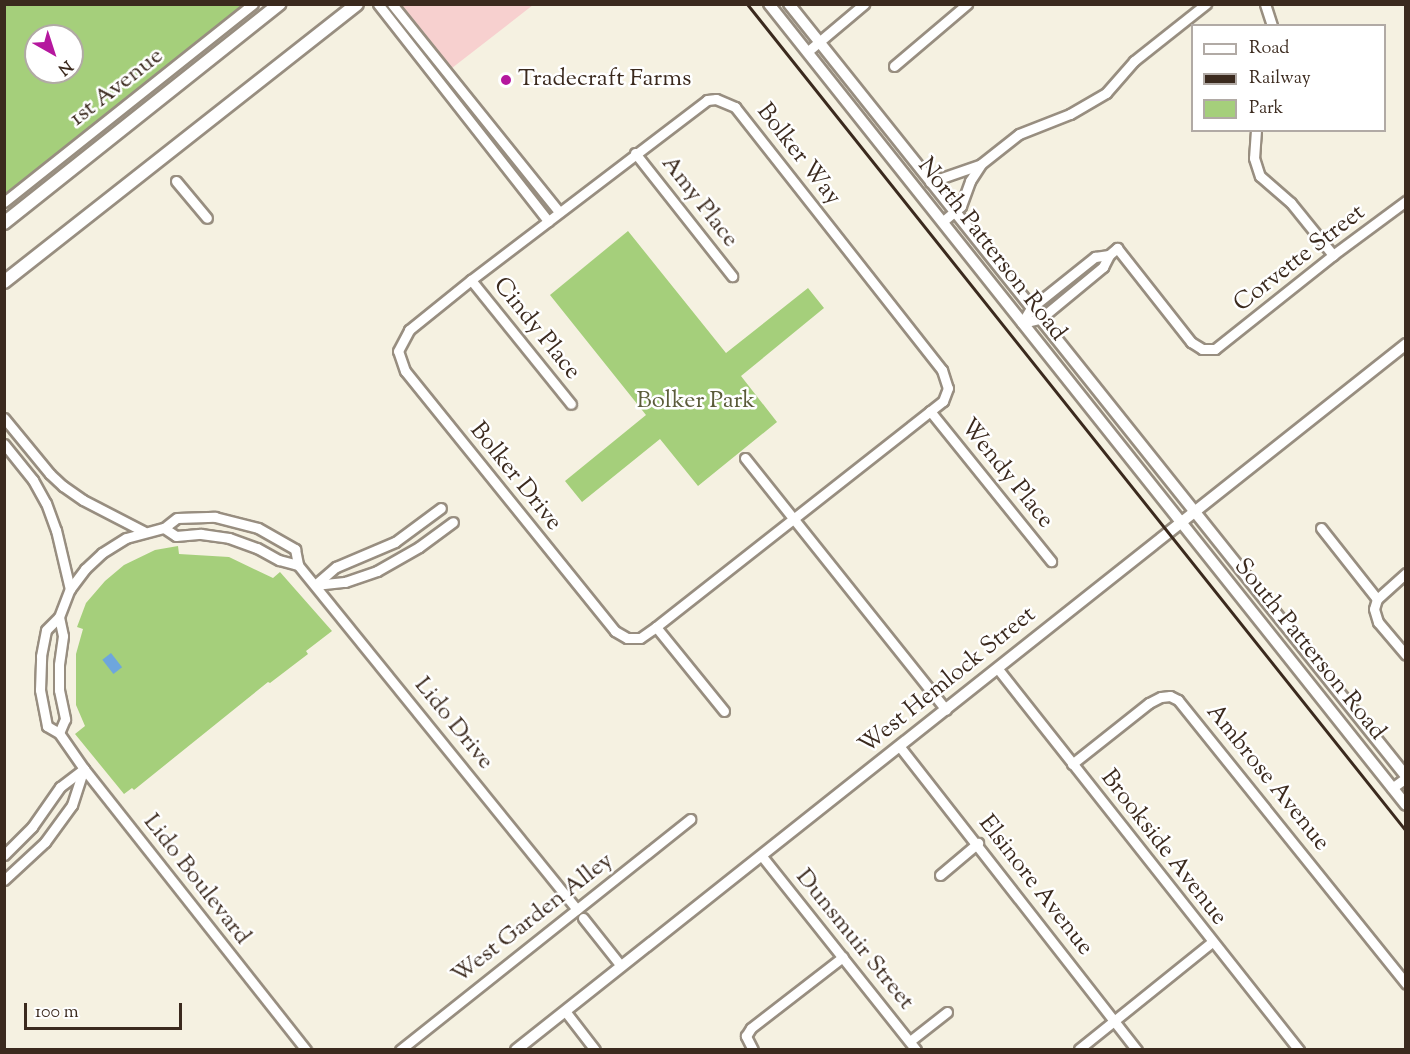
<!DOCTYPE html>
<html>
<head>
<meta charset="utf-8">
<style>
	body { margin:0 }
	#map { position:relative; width:1410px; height:1054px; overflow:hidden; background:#f5f1e1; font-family:"Sorts Mill Goudy",serif }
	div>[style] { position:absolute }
	.built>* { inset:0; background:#f7d0cf }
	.green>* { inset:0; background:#a5cf7b }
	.water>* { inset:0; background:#6ea6dd; transform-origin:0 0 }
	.roads { filter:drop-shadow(2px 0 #988e80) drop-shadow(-2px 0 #988e80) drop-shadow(0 2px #988e80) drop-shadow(0 -2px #988e80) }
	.minor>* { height:9px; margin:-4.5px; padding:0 4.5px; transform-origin:4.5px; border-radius:4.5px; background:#fff }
	.tertiary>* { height:10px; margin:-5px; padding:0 5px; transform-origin:5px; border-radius:5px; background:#fff }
	.secondary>* { height:12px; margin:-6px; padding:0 6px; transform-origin:6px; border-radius:6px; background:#fff }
	.rail>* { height:3px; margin:-1.5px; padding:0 1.5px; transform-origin:1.5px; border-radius:1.5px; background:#3b2a1e }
	.dots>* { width:16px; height:16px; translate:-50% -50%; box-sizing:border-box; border:3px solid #fff; border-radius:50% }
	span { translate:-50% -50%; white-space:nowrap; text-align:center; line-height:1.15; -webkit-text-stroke:5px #fff; paint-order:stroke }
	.poi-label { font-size:24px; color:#3b2a1e }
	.left { translate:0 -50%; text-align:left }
	.street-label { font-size:24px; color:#3b2a1e }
	.park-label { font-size:24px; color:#5b5c3a }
	.frame { position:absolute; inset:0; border:6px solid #3b2a1e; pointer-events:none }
	.legend { position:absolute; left:1191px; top:24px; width:195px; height:108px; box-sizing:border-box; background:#fff; border:2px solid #b1aaa5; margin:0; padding:8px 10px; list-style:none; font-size:18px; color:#3b2a1e }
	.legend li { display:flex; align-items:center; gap:12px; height:30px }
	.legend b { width:30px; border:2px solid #b1aaa5 }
	.north { position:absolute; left:24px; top:24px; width:60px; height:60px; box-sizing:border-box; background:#fff; border:2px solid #b1aaa5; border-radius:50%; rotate:141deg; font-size:16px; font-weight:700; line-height:24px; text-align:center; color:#3b2a1e }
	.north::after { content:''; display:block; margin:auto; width:21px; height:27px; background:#b5179e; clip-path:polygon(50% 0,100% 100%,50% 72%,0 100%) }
	.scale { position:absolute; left:24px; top:1003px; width:158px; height:27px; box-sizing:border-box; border:3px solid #3b2a1e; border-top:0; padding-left:8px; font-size:18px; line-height:21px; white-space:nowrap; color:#3b2a1e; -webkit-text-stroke:4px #fff; paint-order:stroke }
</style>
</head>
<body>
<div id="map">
	<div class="built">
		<i style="clip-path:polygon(402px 5px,533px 5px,452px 68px)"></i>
	</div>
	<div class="green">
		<i style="clip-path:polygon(evenodd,5px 4px,244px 4px,244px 5px,5px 194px,5px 4px,36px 36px,72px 36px,72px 72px,36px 72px,36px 36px)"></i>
		<i style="clip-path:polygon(628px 231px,726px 353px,808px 288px,824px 308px,741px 376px,777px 422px,698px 486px,660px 439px,582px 502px,565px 481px,646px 415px,550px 295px)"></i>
		<i style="clip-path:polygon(178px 546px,179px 554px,229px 557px,273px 578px,280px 572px,332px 631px,306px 651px,308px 654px,270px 683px,268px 682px,134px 790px,132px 788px,124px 794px,75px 734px,85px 726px,76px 705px,76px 654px,83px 629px,77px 627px,86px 603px,105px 581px,124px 565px,155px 550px)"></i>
	</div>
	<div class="water">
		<i style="left:111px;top:653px;width:18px;height:11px;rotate:52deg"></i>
	</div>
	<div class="roads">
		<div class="minor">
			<i style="left:378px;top:4px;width:276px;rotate:51.9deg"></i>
			<i style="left:392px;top:4px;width:267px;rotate:51.2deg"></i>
			<i style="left:1265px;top:4px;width:23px;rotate:72deg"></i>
			<i style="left:807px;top:52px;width:75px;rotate:-40.1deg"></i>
			<i style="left:894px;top:66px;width:96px;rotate:-40.3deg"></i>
			<i style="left:716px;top:99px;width:21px;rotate:23deg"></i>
			<i style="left:735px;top:107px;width:335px;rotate:51.8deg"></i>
			<i style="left:942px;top:370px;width:19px;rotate:72deg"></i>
			<i style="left:948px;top:388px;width:14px;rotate:111deg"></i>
			<i style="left:943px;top:401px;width:365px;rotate:141.8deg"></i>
			<i style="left:656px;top:627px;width:19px;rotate:145deg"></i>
			<i style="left:640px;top:638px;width:13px;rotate:180deg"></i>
			<i style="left:627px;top:638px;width:14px;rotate:-150deg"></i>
			<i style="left:615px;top:631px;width:334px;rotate:-128.9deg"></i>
			<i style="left:405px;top:371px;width:21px;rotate:-109deg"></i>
			<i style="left:398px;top:351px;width:24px;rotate:-62deg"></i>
			<i style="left:409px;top:330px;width:80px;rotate:-38.9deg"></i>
			<i style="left:471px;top:280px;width:297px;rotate:-37.3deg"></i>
			<i style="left:707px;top:100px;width:9px;rotate:-6deg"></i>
			<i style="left:1256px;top:130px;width:28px;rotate:94deg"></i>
			<i style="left:1254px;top:158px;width:19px;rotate:72deg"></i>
			<i style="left:1260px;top:176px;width:41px;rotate:41.1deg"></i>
			<i style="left:1291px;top:203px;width:67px;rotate:51.1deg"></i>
			<i style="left:635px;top:153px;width:157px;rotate:51.7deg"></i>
			<i style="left:176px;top:181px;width:48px;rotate:50deg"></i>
			<i style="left:930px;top:182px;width:52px;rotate:-19.1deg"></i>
			<i style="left:4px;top:202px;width:318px;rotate:-38.5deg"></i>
			<i style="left:942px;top:222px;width:25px;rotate:-40deg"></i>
			<i style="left:961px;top:206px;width:27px;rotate:-70deg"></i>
			<i style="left:970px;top:181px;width:20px;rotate:-57deg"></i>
			<i style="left:981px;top:164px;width:48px;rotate:-38.3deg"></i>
			<i style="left:1019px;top:134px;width:55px;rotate:-21.4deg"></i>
			<i style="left:1070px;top:114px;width:42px;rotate:-30.3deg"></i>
			<i style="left:1106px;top:93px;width:43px;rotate:-48.8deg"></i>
			<i style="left:1134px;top:61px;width:92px;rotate:-38.4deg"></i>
			<i style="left:471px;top:280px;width:159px;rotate:51.1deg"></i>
			<i style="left:1022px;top:323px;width:17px;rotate:-59deg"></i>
			<i style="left:1031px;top:308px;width:82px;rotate:-38.6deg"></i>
			<i style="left:1095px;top:257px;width:14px;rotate:-8deg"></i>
			<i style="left:1109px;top:255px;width:11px;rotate:-41deg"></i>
			<i style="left:1117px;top:248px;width:120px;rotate:51.8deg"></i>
			<i style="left:1191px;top:342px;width:13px;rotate:32deg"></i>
			<i style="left:1202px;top:349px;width:13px"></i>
			<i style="left:1215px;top:349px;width:151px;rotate:-38.5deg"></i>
			<i style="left:1333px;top:255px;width:91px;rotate:-36.5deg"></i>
			<i style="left:1022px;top:323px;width:18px;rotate:-13deg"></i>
			<i style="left:1040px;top:319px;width:82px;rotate:-39.5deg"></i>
			<i style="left:1103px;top:267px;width:13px;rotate:-63deg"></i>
			<i style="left:930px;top:411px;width:193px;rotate:51.1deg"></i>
			<i style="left:4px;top:418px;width:72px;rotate:50.6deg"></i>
			<i style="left:50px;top:474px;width:18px;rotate:43deg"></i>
			<i style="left:63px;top:486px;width:24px;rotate:35deg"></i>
			<i style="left:83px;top:500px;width:68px;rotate:27.3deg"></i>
			<i style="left:4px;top:444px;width:46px;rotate:51.1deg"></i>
			<i style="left:33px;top:480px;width:26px;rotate:61deg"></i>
			<i style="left:46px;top:503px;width:29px;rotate:70deg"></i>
			<i style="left:56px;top:530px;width:61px;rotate:76.7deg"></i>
			<i style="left:745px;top:458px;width:322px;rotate:51.4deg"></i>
			<i style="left:164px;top:528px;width:14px;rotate:34deg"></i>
			<i style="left:176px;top:536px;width:25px;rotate:-5deg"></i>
			<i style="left:201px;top:534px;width:28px;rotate:8deg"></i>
			<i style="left:229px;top:538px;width:30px;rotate:20deg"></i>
			<i style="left:257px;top:548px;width:25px;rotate:29deg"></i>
			<i style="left:279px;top:560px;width:20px;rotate:15deg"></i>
			<i style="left:1321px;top:528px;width:90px;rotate:51.7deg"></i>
			<i style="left:1406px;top:573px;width:39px;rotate:138deg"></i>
			<i style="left:1377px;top:599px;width:10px;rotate:107deg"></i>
			<i style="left:1374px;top:609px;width:14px;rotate:73deg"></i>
			<i style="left:1378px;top:622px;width:43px;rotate:49.7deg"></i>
			<i style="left:315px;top:585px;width:30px;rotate:-6deg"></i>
			<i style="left:345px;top:582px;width:34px;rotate:-19deg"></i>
			<i style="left:377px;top:571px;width:48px;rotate:-29.7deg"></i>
			<i style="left:419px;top:547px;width:42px;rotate:-36.3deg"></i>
			<i style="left:315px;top:585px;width:28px;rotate:-41deg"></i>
			<i style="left:336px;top:567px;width:64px;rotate:-23deg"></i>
			<i style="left:395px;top:542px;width:57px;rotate:-36.5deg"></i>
			<i style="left:59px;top:617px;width:19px;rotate:78deg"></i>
			<i style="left:63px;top:636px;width:29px;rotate:98deg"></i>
			<i style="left:59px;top:665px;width:25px;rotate:90deg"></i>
			<i style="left:59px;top:690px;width:30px;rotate:78deg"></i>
			<i style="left:65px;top:719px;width:15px;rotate:113deg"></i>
			<i style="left:656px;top:627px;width:108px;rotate:51deg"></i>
			<i style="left:998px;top:669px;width:486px;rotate:51.7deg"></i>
			<i style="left:900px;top:747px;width:385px;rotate:52deg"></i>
			<i style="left:1072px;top:764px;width:98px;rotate:-38.4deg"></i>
			<i style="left:1149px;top:703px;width:13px;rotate:-27deg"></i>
			<i style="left:1161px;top:697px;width:9px;rotate:-6deg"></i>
			<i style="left:1170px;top:696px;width:9px;rotate:27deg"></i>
			<i style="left:1178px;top:700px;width:364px;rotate:51.2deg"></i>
			<i style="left:1392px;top:788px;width:17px;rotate:-36deg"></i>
			<i style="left:4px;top:855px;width:40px;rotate:-45deg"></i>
			<i style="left:32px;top:827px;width:49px;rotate:-55deg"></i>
			<i style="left:60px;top:787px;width:30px;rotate:-37deg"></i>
			<i style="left:761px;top:855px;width:249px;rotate:51.5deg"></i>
			<i style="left:940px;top:875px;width:50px;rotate:-40.1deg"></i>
			<i style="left:4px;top:880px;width:56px;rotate:-42.8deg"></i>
			<i style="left:45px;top:842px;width:46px;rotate:-53.9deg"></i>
			<i style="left:72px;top:805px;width:38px;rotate:-72deg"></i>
			<i style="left:583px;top:918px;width:61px;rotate:51.6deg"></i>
			<i style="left:565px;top:1011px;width:49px;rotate:52.4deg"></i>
			<i style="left:910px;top:1041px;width:47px;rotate:-38.1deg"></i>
			<i style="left:1079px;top:1049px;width:171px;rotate:-38.8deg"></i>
			<i style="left:306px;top:1050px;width:358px;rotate:-128.3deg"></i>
			<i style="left:84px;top:769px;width:44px;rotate:-124.8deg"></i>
			<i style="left:59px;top:733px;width:14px;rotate:-150deg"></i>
			<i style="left:47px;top:726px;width:37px;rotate:-101deg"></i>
			<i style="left:40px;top:690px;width:34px;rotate:-88deg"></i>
			<i style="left:41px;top:656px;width:26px;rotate:-79deg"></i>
			<i style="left:46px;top:630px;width:18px;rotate:-45deg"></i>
			<i style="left:59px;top:617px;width:30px;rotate:-69deg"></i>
			<i style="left:70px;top:589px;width:25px;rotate:-53deg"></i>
			<i style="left:85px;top:569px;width:23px;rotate:-43deg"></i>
			<i style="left:102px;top:553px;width:28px;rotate:-32deg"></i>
			<i style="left:126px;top:538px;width:39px;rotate:-15deg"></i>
			<i style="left:164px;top:528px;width:16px;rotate:-38deg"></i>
			<i style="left:177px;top:518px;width:38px;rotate:-2deg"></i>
			<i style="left:215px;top:517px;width:44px;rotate:14.3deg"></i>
			<i style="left:258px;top:528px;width:43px;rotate:29.6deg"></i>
			<i style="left:295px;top:549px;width:16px;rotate:79deg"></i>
			<i style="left:298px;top:565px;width:443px;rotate:51deg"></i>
			<i style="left:400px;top:1050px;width:371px;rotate:-38.5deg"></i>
			<i style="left:753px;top:1050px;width:16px;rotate:-117deg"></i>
			<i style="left:746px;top:1036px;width:9px;rotate:-58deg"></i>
			<i style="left:751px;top:1028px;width:116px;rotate:-37.7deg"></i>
		</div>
		<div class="tertiary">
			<i style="left:769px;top:4px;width:1023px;rotate:51.51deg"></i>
			<i style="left:789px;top:4px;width:988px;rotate:51.37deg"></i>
			<i style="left:516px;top:1050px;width:1136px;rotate:-38.42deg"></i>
		</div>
		<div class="secondary">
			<i style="left:4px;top:223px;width:352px;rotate:-38.5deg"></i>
			<i style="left:4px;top:282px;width:449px;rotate:-38.2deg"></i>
		</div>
	</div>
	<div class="rail">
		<i style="left:747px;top:4px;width:1057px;rotate:51.45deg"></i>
	</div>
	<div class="dots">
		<i style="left:506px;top:80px;background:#b5179e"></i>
	</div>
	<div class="poi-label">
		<span class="left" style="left:518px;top:80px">Tradecraft Farms</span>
	</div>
	<div class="street-label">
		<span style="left:117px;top:88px;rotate:-38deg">1st Avenue</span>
		<span style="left:798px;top:155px;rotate:52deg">Bolker Way</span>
		<span style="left:699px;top:202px;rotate:52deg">Amy Place</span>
		<span style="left:991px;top:250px;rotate:52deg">North Patterson Road</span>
		<span style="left:1300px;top:259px;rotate:-38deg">Corvette Street</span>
		<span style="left:536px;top:329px;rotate:51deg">Cindy Place</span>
		<span style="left:1006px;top:474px;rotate:51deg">Wendy Place</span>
		<span style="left:515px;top:477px;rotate:51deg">Bolker Drive</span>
		<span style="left:1309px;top:650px;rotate:51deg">South Patterson Road</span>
		<span style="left:948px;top:681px;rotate:-39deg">West Hemlock Street</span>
		<span style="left:453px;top:724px;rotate:51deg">Lido Drive</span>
		<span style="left:1267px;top:778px;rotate:51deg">Ambrose Avenue</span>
		<span style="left:1163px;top:848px;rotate:52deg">Brookside Avenue</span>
		<span style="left:196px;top:880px;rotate:52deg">Lido Boulevard</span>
		<span style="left:1035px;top:886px;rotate:52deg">Elsinore Avenue</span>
		<span style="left:533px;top:919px;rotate:-38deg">West Garden Alley</span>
		<span style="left:854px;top:940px;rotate:51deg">Dunsmuir Street</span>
	</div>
	<div class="park-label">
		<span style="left:696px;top:402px">Bolker Park</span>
	</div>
	<div class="frame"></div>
	<ul class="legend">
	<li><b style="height:8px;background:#fff"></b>Road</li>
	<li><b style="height:8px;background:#3b2a1e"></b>Railway</li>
	<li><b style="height:16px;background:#a5cf7b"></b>Park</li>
	</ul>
	<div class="north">N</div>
	<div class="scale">100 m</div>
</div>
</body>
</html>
